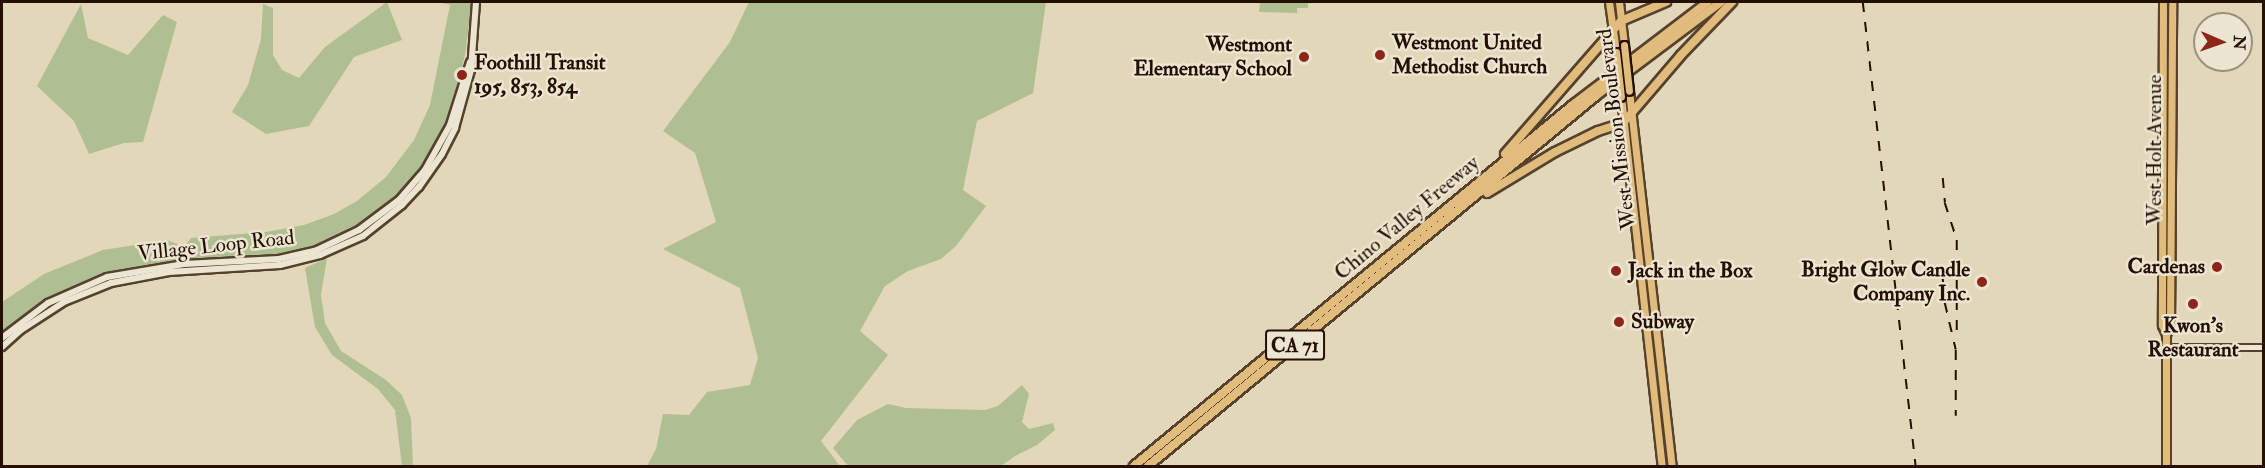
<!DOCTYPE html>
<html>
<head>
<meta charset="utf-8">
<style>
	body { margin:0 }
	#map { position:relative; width:2265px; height:468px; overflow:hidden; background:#e2d7b8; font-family:"IM FELL Double Pica",serif }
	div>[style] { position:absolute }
	.green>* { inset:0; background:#b0bf91 }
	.roads { filter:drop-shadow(2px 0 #54422e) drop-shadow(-2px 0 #54422e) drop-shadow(0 2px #54422e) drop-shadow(0 -2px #54422e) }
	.tertiary>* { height:5px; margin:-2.5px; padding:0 2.5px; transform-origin:2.5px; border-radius:2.5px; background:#ece5d1 }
	.secondary>* { height:6px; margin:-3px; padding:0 3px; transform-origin:3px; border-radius:3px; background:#ece5d1 }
	.primary>* { height:7px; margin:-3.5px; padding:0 3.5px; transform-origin:3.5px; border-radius:3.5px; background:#e1bc7c }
	.motorway>* { height:8px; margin:-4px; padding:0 4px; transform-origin:4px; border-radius:4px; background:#e1bc7c }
	.rail>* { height:1.5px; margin-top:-0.75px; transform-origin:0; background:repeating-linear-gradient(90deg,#251000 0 10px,transparent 0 20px) }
	.bridges { filter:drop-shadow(2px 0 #251000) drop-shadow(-2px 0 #251000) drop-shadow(0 2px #251000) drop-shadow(0 -2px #251000) }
	.primary-bridge>* { height:7px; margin:-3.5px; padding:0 3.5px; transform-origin:3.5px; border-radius:3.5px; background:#e1bc7c }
	.dots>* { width:16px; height:16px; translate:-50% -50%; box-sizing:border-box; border:3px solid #ece5d1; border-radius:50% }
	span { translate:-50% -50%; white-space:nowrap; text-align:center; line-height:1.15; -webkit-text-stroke:5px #ece5d1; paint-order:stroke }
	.shield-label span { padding:2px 4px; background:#ece5d1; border:2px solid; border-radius:4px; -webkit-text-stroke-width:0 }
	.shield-label { font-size:20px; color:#251000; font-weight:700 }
	.poi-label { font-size:21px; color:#251000; font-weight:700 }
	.left { translate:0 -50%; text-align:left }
	.right { translate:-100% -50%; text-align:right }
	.street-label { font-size:21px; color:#251000 }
	.frame { position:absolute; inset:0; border:3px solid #251000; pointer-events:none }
	.north { position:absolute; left:2193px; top:12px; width:60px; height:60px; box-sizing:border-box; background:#ece5d1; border:2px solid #9c907d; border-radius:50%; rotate:92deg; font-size:16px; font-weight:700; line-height:24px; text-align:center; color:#251000 }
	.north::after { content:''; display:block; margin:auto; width:21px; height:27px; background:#8f2418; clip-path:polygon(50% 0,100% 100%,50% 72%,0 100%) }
</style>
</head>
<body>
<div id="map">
	<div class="green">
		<i style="clip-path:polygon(387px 2px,402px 40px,354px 57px,309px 126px,266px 134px,232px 112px,248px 85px,261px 39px,263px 4px,273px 8px,273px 55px,282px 70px,299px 78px,325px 47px)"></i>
		<i style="clip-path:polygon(438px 2px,472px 2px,465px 55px,448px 122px,423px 170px,405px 191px,358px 228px,319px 246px,271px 257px,191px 260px,188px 258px,187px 243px,191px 238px,266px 232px,304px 225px,334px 214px,357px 201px,386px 177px,414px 140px,430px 105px,450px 5px)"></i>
		<i style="clip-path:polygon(749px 2px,1046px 2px,1033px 93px,977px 121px,963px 190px,986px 206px,956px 246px,941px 259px,908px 271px,885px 286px,860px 331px,888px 355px,821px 441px,840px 466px,647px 466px,656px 449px,663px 414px,689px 415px,707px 392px,750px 385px,758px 358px,740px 288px,663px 249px,716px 222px,695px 153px,663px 131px,730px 42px)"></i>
		<i style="clip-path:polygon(1260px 2px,1308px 2px,1308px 8px,1297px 8px,1297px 13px,1259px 12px)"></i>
		<i style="clip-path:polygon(81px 4px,88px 38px,128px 55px,163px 15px,177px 22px,143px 142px,124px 143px,89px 154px,74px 121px,37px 86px)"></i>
		<i style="clip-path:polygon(167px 240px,177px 244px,178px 258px,174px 263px,108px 275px,76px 287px,38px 307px,2px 335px,2px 302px,44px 274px,103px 250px)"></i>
		<i style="clip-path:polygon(327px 258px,321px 295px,325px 323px,341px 351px,386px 380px,402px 395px,411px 418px,413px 466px,402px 466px,395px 410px,378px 389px,332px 355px,315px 327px,305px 268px)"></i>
		<i style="clip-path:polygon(1022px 385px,1029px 394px,1022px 422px,1029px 429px,1053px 423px,1055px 430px,1037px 445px,1015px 456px,1001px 466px,848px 466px,833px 448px,857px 420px,888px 404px,906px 408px,985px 410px,998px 406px)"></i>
	</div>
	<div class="roads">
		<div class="tertiary">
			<i style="left:2166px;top:347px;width:98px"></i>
		</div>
		<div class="secondary">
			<i style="left:2px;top:338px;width:58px;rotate:-37.3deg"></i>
			<i style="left:48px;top:303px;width:64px;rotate:-23.8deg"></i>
			<i style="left:107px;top:277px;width:78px;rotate:-9.6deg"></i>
			<i style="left:184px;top:264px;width:95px;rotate:-3deg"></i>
			<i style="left:279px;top:259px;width:39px;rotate:-13deg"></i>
			<i style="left:317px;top:250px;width:47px;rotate:-25.5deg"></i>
			<i style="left:359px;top:230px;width:50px;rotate:-36.9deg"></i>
			<i style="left:399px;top:200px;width:40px;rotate:-49deg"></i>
			<i style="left:425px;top:170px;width:51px;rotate:-60.9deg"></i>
			<i style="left:450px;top:125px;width:66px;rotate:-72.4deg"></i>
			<i style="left:2px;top:347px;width:25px;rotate:-42deg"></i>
			<i style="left:21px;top:330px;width:51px;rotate:-33.1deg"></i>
			<i style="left:64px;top:302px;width:51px;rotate:-22deg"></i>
			<i style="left:111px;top:283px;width:59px;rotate:-10.7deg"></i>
			<i style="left:169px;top:272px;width:111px;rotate:-3.6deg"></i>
			<i style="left:280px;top:265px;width:41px;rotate:-14deg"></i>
			<i style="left:320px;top:255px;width:47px;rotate:-23.8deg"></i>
			<i style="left:363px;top:236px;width:50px;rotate:-38.5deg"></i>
			<i style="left:402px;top:205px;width:25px;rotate:-47deg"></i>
			<i style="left:419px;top:187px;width:40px;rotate:-55.1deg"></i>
			<i style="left:442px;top:154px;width:29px;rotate:-63deg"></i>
			<i style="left:455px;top:128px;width:60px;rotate:-74.6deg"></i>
			<i style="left:471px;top:70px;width:68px;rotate:-85.8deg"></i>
		</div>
		<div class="primary">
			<i style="left:1609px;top:2px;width:50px;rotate:82deg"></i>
			<i style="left:1619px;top:2px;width:43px;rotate:83.4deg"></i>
			<i style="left:2163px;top:2px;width:323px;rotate:90.2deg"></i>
			<i style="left:2162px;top:325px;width:10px;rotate:66deg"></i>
			<i style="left:2166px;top:334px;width:132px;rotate:90deg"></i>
			<i style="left:1629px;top:91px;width:377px;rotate:83.5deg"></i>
			<i style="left:1621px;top:97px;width:371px;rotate:83.7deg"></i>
			<i style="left:2166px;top:334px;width:9px;rotate:-63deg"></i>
			<i style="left:2170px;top:326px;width:324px;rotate:-89.6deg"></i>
		</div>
		<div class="motorway">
			<i style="left:1505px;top:154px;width:176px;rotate:-48.9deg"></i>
			<i style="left:1621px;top:21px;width:49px;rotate:-22.9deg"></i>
			<i style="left:1487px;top:193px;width:79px;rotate:-31.1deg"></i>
			<i style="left:1555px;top:152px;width:48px;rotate:-26deg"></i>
			<i style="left:1598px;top:131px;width:26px;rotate:-18deg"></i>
			<i style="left:1623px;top:123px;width:89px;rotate:-49.5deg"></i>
			<i style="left:1681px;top:55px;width:74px;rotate:-46.1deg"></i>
			<i style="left:1134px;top:466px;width:570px;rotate:-39.45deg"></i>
			<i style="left:1574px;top:104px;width:168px;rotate:-37.3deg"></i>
			<i style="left:1148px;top:466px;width:582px;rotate:-39.57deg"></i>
			<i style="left:1597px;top:95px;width:155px;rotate:-36.9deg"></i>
		</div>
	</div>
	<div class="rail">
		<i style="left:1863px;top:2px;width:467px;rotate:83.5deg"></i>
		<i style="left:1943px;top:178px;width:25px;rotate:85deg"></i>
		<i style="left:1945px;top:203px;width:39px;rotate:72deg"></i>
		<i style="left:1957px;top:240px;width:91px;rotate:90deg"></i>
		<i style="left:1943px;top:279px;width:24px;rotate:85deg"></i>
		<i style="left:1945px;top:303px;width:48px;rotate:76.8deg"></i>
		<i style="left:1956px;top:350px;width:66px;rotate:90deg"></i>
	</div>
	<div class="bridges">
		<div class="primary-bridge">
			<i style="left:1624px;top:45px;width:46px;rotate:83.8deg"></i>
			<i style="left:1616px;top:52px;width:45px;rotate:83.7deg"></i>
		</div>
	</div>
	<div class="dots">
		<i style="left:1380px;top:55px;background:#8f2418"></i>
		<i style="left:1304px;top:57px;background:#8f2418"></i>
		<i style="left:462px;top:75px;background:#8f2418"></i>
		<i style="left:2217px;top:267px;background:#8f2418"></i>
		<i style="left:1616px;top:271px;background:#8f2418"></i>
		<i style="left:1982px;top:282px;background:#8f2418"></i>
		<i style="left:2193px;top:304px;background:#8f2418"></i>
		<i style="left:1619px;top:322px;background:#8f2418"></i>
	</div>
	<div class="shield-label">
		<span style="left:1295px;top:345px">CA 71</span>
	</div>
	<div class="poi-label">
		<span class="left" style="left:1392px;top:55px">Westmont United<br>Methodist Church</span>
		<span class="right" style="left:1292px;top:57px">Westmont<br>Elementary School</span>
		<span class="left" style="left:474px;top:75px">Foothill Transit<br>195, 853, 854</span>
		<span class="right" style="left:2205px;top:267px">Cardenas</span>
		<span class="right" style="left:1970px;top:282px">Bright Glow Candle<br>Company Inc.</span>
		<span class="left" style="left:1628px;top:271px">Jack in the Box</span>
		<span class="left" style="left:1631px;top:322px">Subway</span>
		<span style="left:2193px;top:338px">Kwon's<br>Restaurant</span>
	</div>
	<div class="street-label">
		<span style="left:1617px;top:129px;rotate:-97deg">West Mission Boulevard</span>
		<span style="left:2155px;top:150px;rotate:-90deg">West Holt Avenue</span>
		<span style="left:1407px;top:218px;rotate:-40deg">Chino Valley Freeway</span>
		<span style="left:216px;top:246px;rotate:-6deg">Village Loop Road</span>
	</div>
	<div class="frame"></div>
	<div class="north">N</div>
</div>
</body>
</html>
